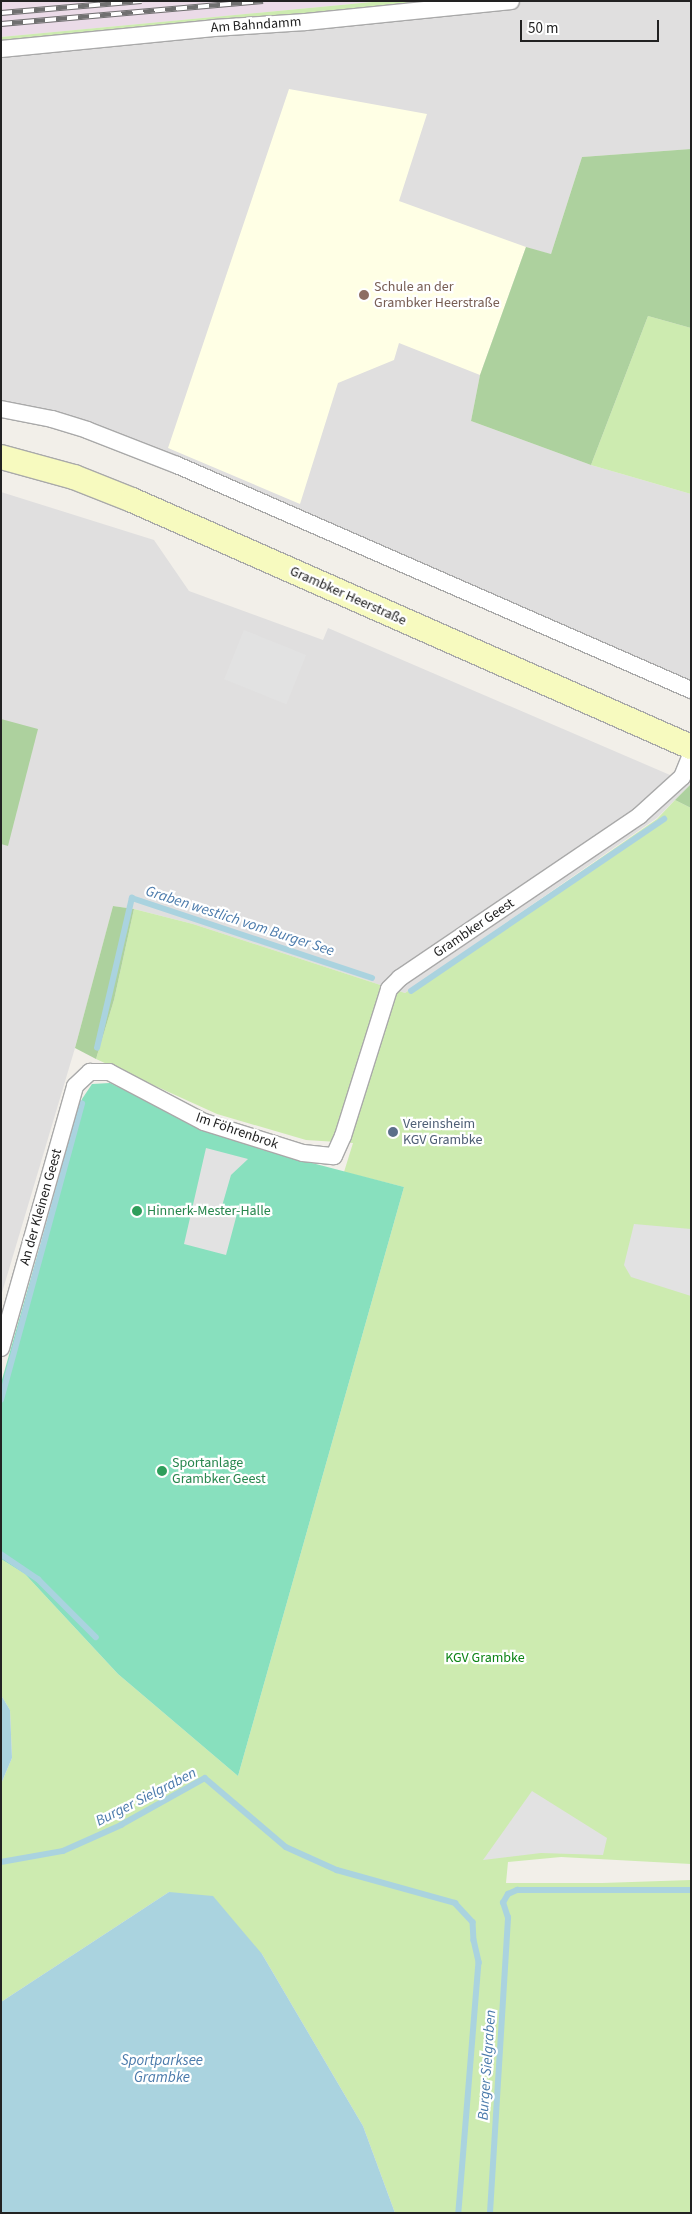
<!DOCTYPE html>
<html>
<head>
<meta charset="utf-8">
<style>
	body { margin:0 }
	#map { position:relative; width:692px; height:2214px; overflow:hidden; background:#f2efe9; font-family:"Source Sans 3",sans-serif }
	div>[style] { position:absolute }
	.residential>* { inset:0; background:#e0dfdf }
	.industrial>* { inset:0; background:#ebdbe8 }
	.education>* { inset:0; background:#ffffe5 }
	.grass>* { inset:0; background:#cdebb0 }
	.forest>* { inset:0; background:#add19e }
	.pitch>* { inset:0; background:#88e0be }
	.parking>* { inset:0; background:#e2e2e2; transform-origin:0 0 }
	.water>* { inset:0; background:#aad3df }
	.stream>* { height:5.5px; margin:-2.75px; padding:0 2.75px; transform-origin:2.75px; border-radius:2.75px; background:#aad3df }
	.roads { filter:drop-shadow(1px 0 #a9a9a9) drop-shadow(-1px 0 #a9a9a9) drop-shadow(0 1px #a9a9a9) drop-shadow(0 -1px #a9a9a9) }
	.street>* { height:16px; margin:-8px; padding:0 8px; transform-origin:8px; border-radius:8px; background:#fff }
	.secondary>* { height:24px; margin:-12px; padding:0 12px; transform-origin:12px; border-radius:12px; background:#f7fabf }
	.rail>* { height:5.5px; margin-top:-2.75px; transform-origin:0; background:repeating-linear-gradient(90deg,#fff 0 11px,#707070 0 22px); box-sizing:border-box; border-block:1px solid #707070 }
	.dots>* { width:14px; height:14px; translate:-50% -50%; box-sizing:border-box; border:2px solid #fff; border-radius:50% }
	span { translate:-50% -50%; white-space:nowrap; text-align:center; line-height:1.15; -webkit-text-stroke:4.5px #fff; paint-order:stroke }
	.street-label { font-size:14px; color:#222 }
	.education-label { font-size:14px; color:#785e54 }
	.left { translate:0 -50%; text-align:left }
	.service-label { font-size:14px; color:#4e5e75 }
	.leisure-label { font-size:14px; color:#27864d }
	.park-label { font-size:14px; color:#0c8416 }
	.water-label { font-size:15px; color:#4a7aab; font-style:italic }
	.frame { position:absolute; inset:0; border:2px solid #222; pointer-events:none }
	.scale { position:absolute; left:520px; top:20px; width:139px; height:22px; box-sizing:border-box; border:2px solid #222; border-top:0; padding-left:6px; font-size:15px; line-height:18px; white-space:nowrap; color:#222; -webkit-text-stroke:4px #fff; paint-order:stroke }
</style>
</head>
<body>
<div id="map">
	<div class="residential">
		<i style="clip-path:polygon(429px 1px,691px 1px,691px 149px,582px 157px,551px 254px,526px 248px,480px 375px,471px 421px,591px 465px,691px 494px,691px 695px,123px 451px,48px 425px,1px 415px,1px 43px)"></i>
		<i style="clip-path:polygon(1px 492px,154px 540px,189px 591px,323px 640px,328px 628px,691px 784px,657px 818px,405px 993px,193px 924px,134px 909px,113px 906px,75px 1048px,1px 1296px)"></i>
	</div>
	<div class="industrial">
		<i style="clip-path:polygon(1px 1px,383px 1px,1px 37px)"></i>
	</div>
	<div class="education">
		<i style="clip-path:polygon(289px 89px,427px 114px,399px 201px,526px 247px,480px 375px,399px 343px,394px 360px,338px 383px,300px 504px,168px 448px)"></i>
	</div>
	<div class="grass">
		<i style="clip-path:polygon(383px 1px,429px 1px,1px 43px,1px 37px)"></i>
		<i style="clip-path:polygon(648px 316px,691px 328px,691px 494px,591px 465px)"></i>
		<i style="clip-path:polygon(675px 800px,691px 808px,691px 1864px,561px 1857px,508px 1862px,506px 1883px,602px 1883px,691px 1880px,691px 2213px,395px 2213px,363px 2126px,262px 1954px,169px 1892px,1px 2002px,1px 1784px,12px 1758px,10px 1710px,1px 1695px,1px 1559px,25px 1574px,118px 1674px,238px 1776px,404px 1187px,344px 1172px,353px 1143px,306px 1140px,217px 1114px,96px 1059px,114px 1000px,134px 909px,193px 924px,405px 993px,657px 819px)"></i>
	</div>
	<div class="forest">
		<i style="clip-path:polygon(691px 149px,691px 328px,648px 316px,591px 465px,471px 421px,480px 375px,526px 247px,551px 254px,582px 157px)"></i>
		<i style="clip-path:polygon(1px 719px,38px 729px,8px 846px,1px 844px)"></i>
		<i style="clip-path:polygon(691px 784px,691px 808px,675px 800px)"></i>
		<i style="clip-path:polygon(113px 906px,134px 909px,114px 1000px,96px 1059px,75px 1048px)"></i>
	</div>
	<div class="pitch">
		<i style="clip-path:polygon(110px 1083px,204px 1129px,266px 1151px,404px 1187px,238px 1776px,118px 1674px,25px 1574px,1px 1559px,1px 1383px,82px 1099px,92px 1084px)"></i>
	</div>
	<div class="parking">
		<i style="left:244px;top:630px;width:67px;height:53px;rotate:22deg"></i>
		<i style="clip-path:polygon(206px 1148px,248px 1159px,231px 1175px,222px 1206px,238px 1210px,226px 1255px,184px 1244px)"></i>
		<i style="clip-path:polygon(634px 1224px,691px 1229px,691px 1296px,631px 1277px,624px 1265px)"></i>
		<i style="clip-path:polygon(532px 1791px,607px 1838px,603px 1855px,541px 1853px,483px 1860px)"></i>
	</div>
	<div class="water">
		<i style="clip-path:polygon(1px 1695px,10px 1710px,12px 1758px,1px 1784px)"></i>
		<i style="clip-path:polygon(169px 1892px,213px 1896px,262px 1954px,363px 2126px,395px 2213px,1px 2213px,1px 2002px)"></i>
	</div>
	<div class="stream">
		<i style="left:411px;top:991px;width:306px;rotate:-34.2deg"></i>
		<i style="left:97px;top:1048px;width:154px;rotate:-76.9deg"></i>
		<i style="left:132px;top:898px;width:253px;rotate:18.4deg"></i>
		<i style="left:1px;top:1400px;width:307px;rotate:-74.7deg"></i>
		<i style="left:1px;top:1554px;width:45px;rotate:34deg"></i>
		<i style="left:38px;top:1579px;width:82px;rotate:45deg"></i>
		<i style="left:1px;top:1862px;width:63px;rotate:-10.1deg"></i>
		<i style="left:63px;top:1851px;width:64px;rotate:-24.1deg"></i>
		<i style="left:121px;top:1825px;width:96px;rotate:-29.2deg"></i>
		<i style="left:205px;top:1778px;width:106px;rotate:40.4deg"></i>
		<i style="left:286px;top:1847px;width:56px;rotate:24.3deg"></i>
		<i style="left:337px;top:1870px;width:123px;rotate:15.6deg"></i>
		<i style="left:455px;top:1903px;width:26px;rotate:47deg"></i>
		<i style="left:473px;top:1922px;width:18px;rotate:87deg"></i>
		<i style="left:474px;top:1940px;width:23px;rotate:77deg"></i>
		<i style="left:479px;top:1962px;width:252px;rotate:94.6deg"></i>
		<i style="left:490px;top:2213px;width:296px;rotate:-86.5deg"></i>
		<i style="left:508px;top:1918px;width:16px;rotate:-108deg"></i>
		<i style="left:503px;top:1903px;width:10px;rotate:-61deg"></i>
		<i style="left:508px;top:1894px;width:10px;rotate:-24deg"></i>
		<i style="left:517px;top:1890px;width:174px"></i>
	</div>
	<div class="roads">
		<div class="street">
			<i style="left:1px;top:49px;width:214px;rotate:-5.6deg"></i>
			<i style="left:214px;top:28px;width:92px;rotate:-3.7deg"></i>
			<i style="left:306px;top:22px;width:206px;rotate:-5.8deg"></i>
			<i style="left:1px;top:409px;width:52px;rotate:11.1deg"></i>
			<i style="left:52px;top:419px;width:37px;rotate:17deg"></i>
			<i style="left:87px;top:430px;width:97px;rotate:21.3deg"></i>
			<i style="left:177px;top:465px;width:561px;rotate:23.64deg"></i>
			<i style="left:1px;top:1348px;width:272px;rotate:-74.2deg"></i>
			<i style="left:75px;top:1086px;width:21px;rotate:-43deg"></i>
			<i style="left:90px;top:1072px;width:19px"></i>
			<i style="left:109px;top:1072px;width:107px;rotate:27.8deg"></i>
			<i style="left:204px;top:1122px;width:104px;rotate:17.4deg"></i>
			<i style="left:303px;top:1153px;width:31px;rotate:6deg"></i>
			<i style="left:334px;top:1156px;width:22px;rotate:-66deg"></i>
			<i style="left:343px;top:1136px;width:154px;rotate:-72.6deg"></i>
			<i style="left:389px;top:989px;width:16px;rotate:-45deg"></i>
			<i style="left:400px;top:978px;width:289px;rotate:-34.1deg"></i>
			<i style="left:639px;top:816px;width:58px;rotate:-42.2deg"></i>
			<i style="left:682px;top:777px;width:24px;rotate:-68deg"></i>
		</div>
		<div class="secondary">
			<i style="left:1px;top:457px;width:76px;rotate:15.3deg"></i>
			<i style="left:74px;top:477px;width:62px;rotate:21.6deg"></i>
			<i style="left:132px;top:500px;width:611px;rotate:23.84deg"></i>
		</div>
	</div>
	<div class="rail">
		<i style="left:1px;top:13px;width:141px;rotate:-4.9deg"></i>
		<i style="left:1px;top:24px;width:263px;rotate:-5deg"></i>
	</div>
	<div class="dots">
		<i style="left:364px;top:295px;background:#8d6e63"></i>
		<i style="left:393px;top:1132px;background:#5c6f8a"></i>
		<i style="left:137px;top:1211px;background:#2e9e5b"></i>
		<i style="left:162px;top:1471px;background:#2e9e5b"></i>
	</div>
	<div class="street-label">
		<span style="left:256px;top:25px;rotate:-4deg">Am Bahndamm</span>
		<span style="left:348px;top:596px;rotate:24deg">Grambker Heerstraße</span>
		<span style="left:474px;top:928px;rotate:-34deg">Grambker Geest</span>
		<span style="left:237px;top:1131px;rotate:19deg">Im Föhrenbrok</span>
		<span style="left:41px;top:1207px;rotate:-74deg">An der Kleinen Geest</span>
	</div>
	<div class="education-label">
		<span class="left" style="left:374px;top:295px">Schule an der<br>Grambker Heerstraße</span>
	</div>
	<div class="service-label">
		<span class="left" style="left:403px;top:1132px">Vereinsheim<br>KGV Grambke</span>
	</div>
	<div class="leisure-label">
		<span class="left" style="left:147px;top:1211px">Hinnerk-Mester-Halle</span>
		<span class="left" style="left:172px;top:1471px">Sportanlage<br>Grambker Geest</span>
	</div>
	<div class="park-label">
		<span style="left:485px;top:1658px">KGV Grambke</span>
	</div>
	<div class="water-label">
		<span style="left:240px;top:921px;rotate:18deg">Graben westlich vom Burger See</span>
		<span style="left:146px;top:1797px;rotate:-27deg">Burger Sielgraben</span>
		<span style="left:162px;top:2069px">Sportparksee<br>Grambke</span>
		<span style="left:487px;top:2065px;rotate:-86deg">Burger Sielgraben</span>
	</div>
	<div class="frame"></div>
	<div class="scale">50 m</div>
</div>
</body>
</html>
